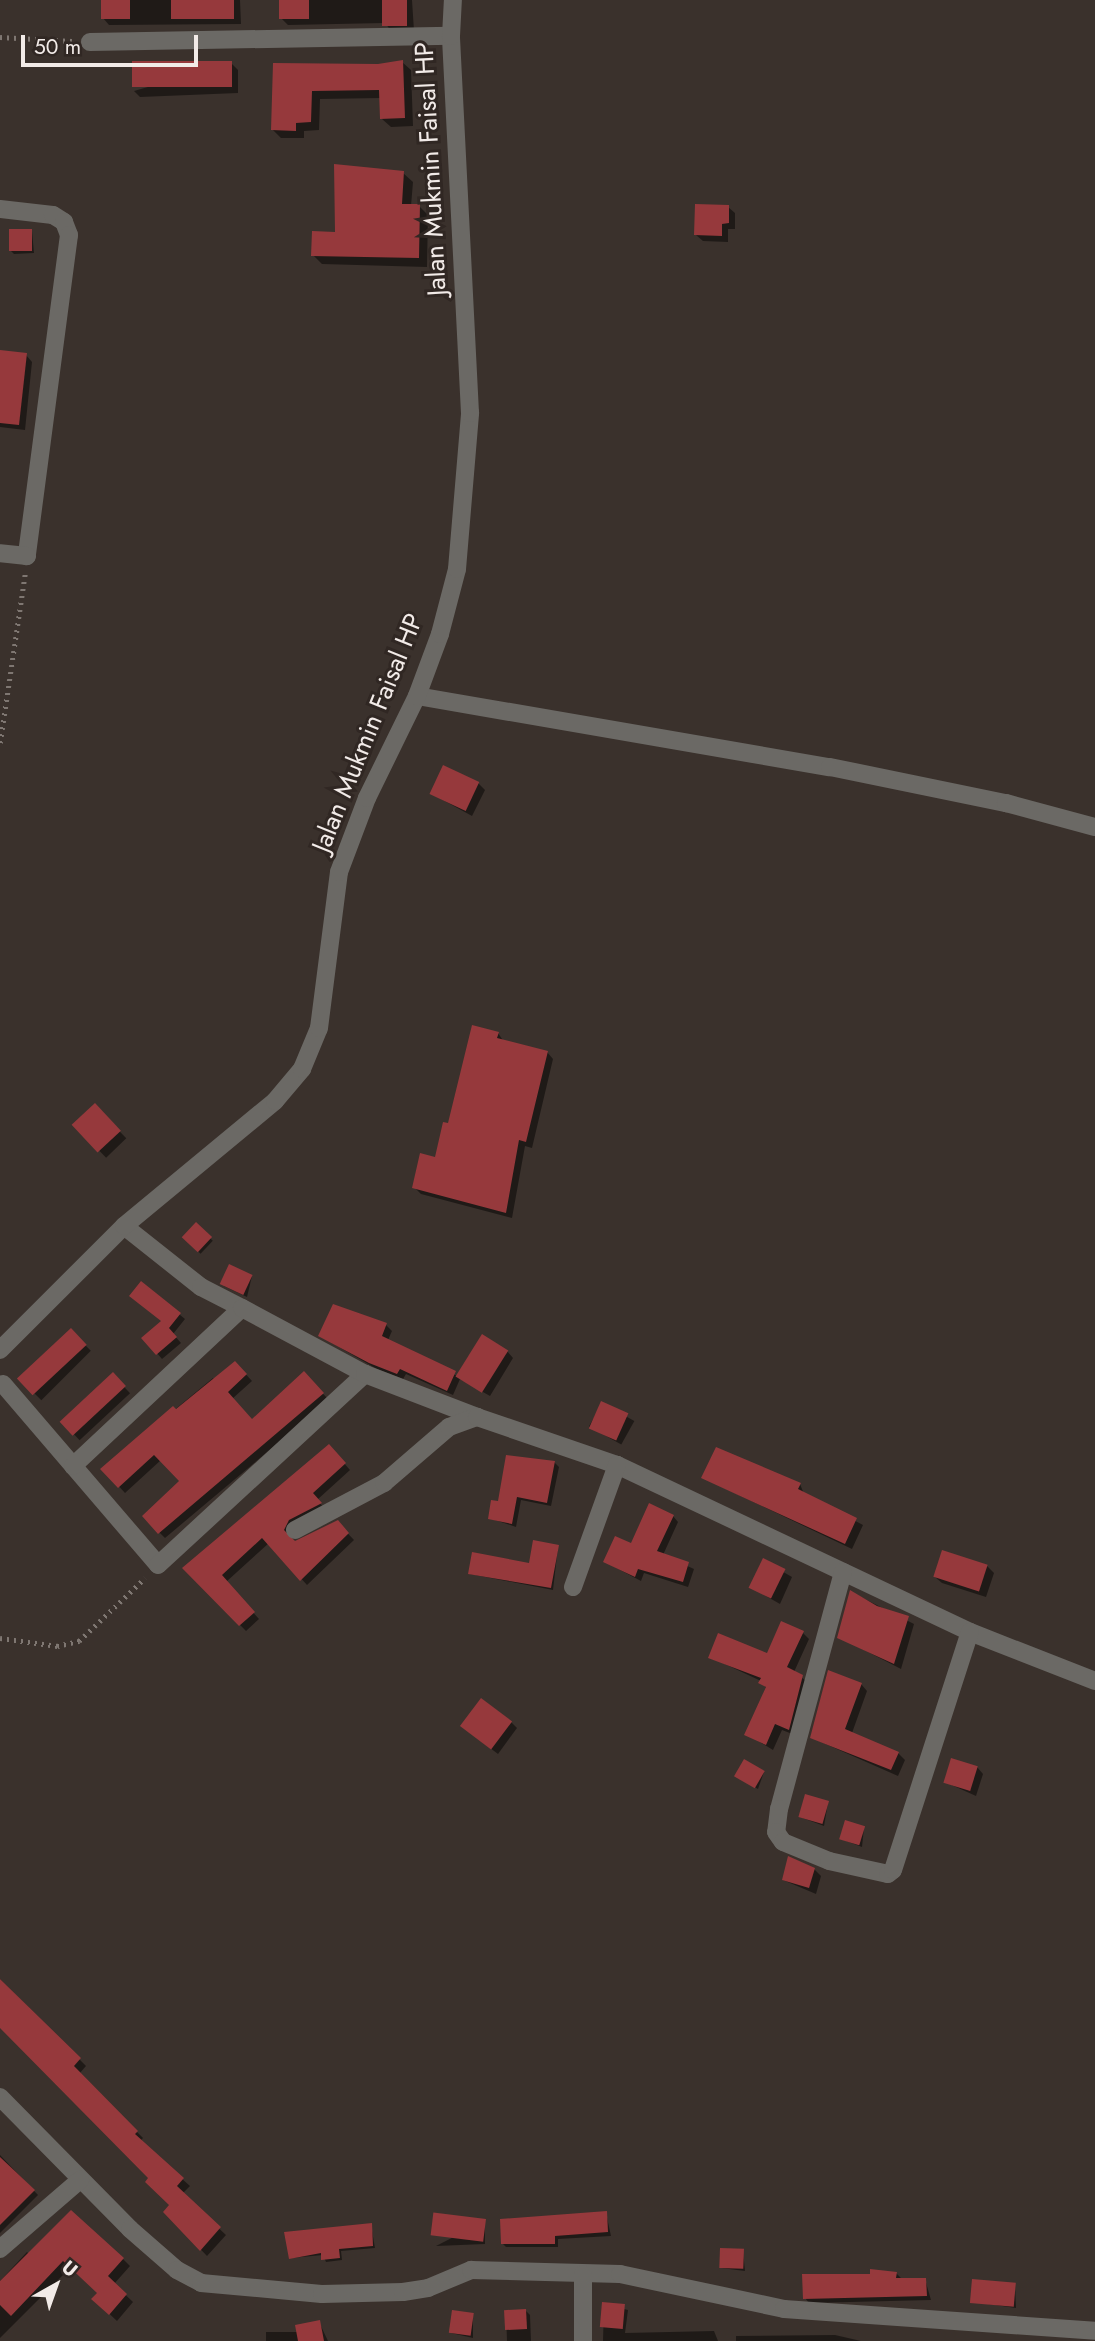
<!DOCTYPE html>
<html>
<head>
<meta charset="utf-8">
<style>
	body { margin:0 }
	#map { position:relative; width:1095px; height:2341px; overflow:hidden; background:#3a312c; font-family:Jost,sans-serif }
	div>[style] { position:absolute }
	.shadow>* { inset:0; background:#0007; transform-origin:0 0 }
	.building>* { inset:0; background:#96393c; transform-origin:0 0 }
	.path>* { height:4.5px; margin-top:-2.25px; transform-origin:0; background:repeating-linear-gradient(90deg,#7f7772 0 2px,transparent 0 7px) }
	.minor>* { height:18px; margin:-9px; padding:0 9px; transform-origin:9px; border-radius:9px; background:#6b6965 }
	span { translate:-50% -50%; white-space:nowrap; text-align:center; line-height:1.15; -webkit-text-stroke:6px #302723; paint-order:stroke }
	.street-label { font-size:26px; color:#f2ebe8 }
	.north { position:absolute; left:21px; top:2250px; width:70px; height:70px; -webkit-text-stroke:5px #302723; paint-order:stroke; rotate:40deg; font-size:19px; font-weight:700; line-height:28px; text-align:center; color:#f2ebe8 }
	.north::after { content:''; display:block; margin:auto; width:24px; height:32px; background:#f2ebe8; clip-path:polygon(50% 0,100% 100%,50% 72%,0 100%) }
	.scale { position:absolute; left:21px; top:35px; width:177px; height:32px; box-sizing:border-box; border:4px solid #f2ebe8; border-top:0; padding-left:9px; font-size:21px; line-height:24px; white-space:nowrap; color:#f2ebe8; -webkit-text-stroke:5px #302723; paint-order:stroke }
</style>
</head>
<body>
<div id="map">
	<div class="shadow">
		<i style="clip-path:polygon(102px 0,240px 0,241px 24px,109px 25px,103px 18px)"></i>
		<i style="clip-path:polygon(281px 0,412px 0,414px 31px,392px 32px,385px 23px,288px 25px,281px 18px)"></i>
		<i style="clip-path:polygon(402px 62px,411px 70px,413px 126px,391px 127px,382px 119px,381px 98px,320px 99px,319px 130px,304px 131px,304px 138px,281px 138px,272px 129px,275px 65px,378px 66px)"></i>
		<i style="clip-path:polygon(231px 63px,238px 70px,238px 93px,140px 97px,134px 91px)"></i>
		<i style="clip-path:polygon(403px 173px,413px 182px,411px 206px,419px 206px,428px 215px,427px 267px,322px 264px,313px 255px)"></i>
		<i style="clip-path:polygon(728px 207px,735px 213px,735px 229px,728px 229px,728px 242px,703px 241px,696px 235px)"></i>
		<i style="clip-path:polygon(32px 231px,34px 253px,14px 254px,11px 251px)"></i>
		<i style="clip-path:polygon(0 351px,26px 355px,32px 362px,25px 430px,0 427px)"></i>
		<i style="clip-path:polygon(478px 783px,485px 790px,472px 816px,432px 794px)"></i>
		<i style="clip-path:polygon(498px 1033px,504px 1042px,547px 1052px,553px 1059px,532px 1148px,525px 1146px,512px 1218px,421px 1194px,414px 1187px,436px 1159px)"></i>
		<i style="left:95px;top:1106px;width:45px;height:28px;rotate:46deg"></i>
		<i style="left:196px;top:1225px;width:23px;height:18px;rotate:43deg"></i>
		<i style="clip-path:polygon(252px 1276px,247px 1297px,224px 1286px)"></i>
		<i style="clip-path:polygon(142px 1284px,185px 1319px,173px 1334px,181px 1343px,162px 1359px,144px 1338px,163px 1322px)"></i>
		<i style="clip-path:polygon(386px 1325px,392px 1331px,388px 1340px,459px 1377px,507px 1351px,513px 1358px,490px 1396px,460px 1379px,453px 1395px,406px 1374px,403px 1379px,377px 1369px,320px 1336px)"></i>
		<i style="left:71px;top:1331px;width:28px;height:70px;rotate:45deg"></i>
		<i style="clip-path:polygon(241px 1369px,252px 1381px,232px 1399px,252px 1421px,304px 1374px,329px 1400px,165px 1538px,159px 1532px,182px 1482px,161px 1460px,125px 1493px,103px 1469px,213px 1378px,216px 1381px)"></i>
		<i style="left:113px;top:1375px;width:25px;height:69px;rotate:47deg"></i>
		<i style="left:602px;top:1403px;width:37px;height:27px;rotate:29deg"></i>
		<i style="clip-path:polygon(329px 1446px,350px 1470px,317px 1500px,326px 1510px,289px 1536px,295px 1543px,337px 1522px,354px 1540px,307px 1585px,269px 1543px,226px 1582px,259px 1619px,246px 1631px,184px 1568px)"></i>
		<i style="clip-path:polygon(554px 1462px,559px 1467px,551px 1506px,521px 1500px,516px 1527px,489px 1518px,499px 1503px)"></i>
		<i style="clip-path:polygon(703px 1478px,800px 1484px,804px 1494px,863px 1525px,852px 1549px)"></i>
		<i style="clip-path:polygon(673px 1516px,678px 1522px,663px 1555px,694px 1569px,688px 1587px,644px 1573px,641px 1581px,605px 1562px)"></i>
		<i style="clip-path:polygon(558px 1547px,553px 1590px,470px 1574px,530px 1565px)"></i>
		<i style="clip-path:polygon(764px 1561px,792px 1577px,780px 1604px,752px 1588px)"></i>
		<i style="clip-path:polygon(987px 1566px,994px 1573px,986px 1597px,942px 1583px,935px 1577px)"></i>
		<i style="clip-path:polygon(851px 1592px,914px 1624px,901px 1669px,839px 1637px)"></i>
		<i style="clip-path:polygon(803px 1633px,809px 1639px,794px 1672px,809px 1683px,795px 1735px,782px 1730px,773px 1750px,747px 1734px,767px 1689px,761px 1681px,710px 1657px,768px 1655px)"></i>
		<i style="clip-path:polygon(861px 1684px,867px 1691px,852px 1733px,898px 1753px,905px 1760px,898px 1776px,812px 1738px)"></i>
		<i style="clip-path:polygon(511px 1722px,517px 1728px,498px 1754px,469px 1732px)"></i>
		<i style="clip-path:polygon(977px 1767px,983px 1774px,976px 1796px,945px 1782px)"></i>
		<i style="clip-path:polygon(764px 1772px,758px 1789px,739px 1778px)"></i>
		<i style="clip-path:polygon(828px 1803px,824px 1826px,800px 1817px)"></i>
		<i style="clip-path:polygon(864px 1828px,862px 1847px,841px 1839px)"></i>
		<i style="clip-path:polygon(814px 1869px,821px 1876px,816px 1894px,783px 1880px)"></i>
		<i style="clip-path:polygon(0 1979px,86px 2066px,79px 2074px,143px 2138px,140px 2141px,190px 2186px,182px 2194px,226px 2235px,207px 2256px,165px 2212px,172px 2205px,151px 2178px,0 2025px)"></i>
		<i style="clip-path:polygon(0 2155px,38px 2195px,0 2233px)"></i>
		<i style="clip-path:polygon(606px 2213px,611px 2236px,558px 2239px,558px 2247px,506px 2247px,502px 2243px)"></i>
		<i style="clip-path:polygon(485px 2221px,485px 2244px,436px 2246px)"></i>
		<i style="clip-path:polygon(371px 2225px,375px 2248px,341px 2251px,342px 2260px,326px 2262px,323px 2255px,291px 2258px)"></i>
		<i style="clip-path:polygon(743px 2251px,745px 2271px,721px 2268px)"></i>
		<i style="clip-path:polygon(27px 2252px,31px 2256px,123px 2259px,130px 2266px,114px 2284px,133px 2302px,117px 2321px,101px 2306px,99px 2293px,71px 2267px,0 2338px,0 2281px)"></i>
		<i style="clip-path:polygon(896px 2273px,901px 2278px,925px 2279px,931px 2300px,809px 2303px,805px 2298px,871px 2276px)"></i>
		<i style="clip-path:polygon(1015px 2285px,1016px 2308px,974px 2302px)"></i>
		<i style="clip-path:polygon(604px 2304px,628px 2310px,625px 2333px,714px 2331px,718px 2341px,603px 2341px)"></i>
		<i style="clip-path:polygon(525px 2310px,530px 2315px,531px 2341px,507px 2341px,506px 2312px)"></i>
		<i style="clip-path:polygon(473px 2315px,473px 2338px,451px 2333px)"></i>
		<i style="clip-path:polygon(319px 2322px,328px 2341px,266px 2341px,266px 2332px,298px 2332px)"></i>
		<i style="clip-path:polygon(835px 2335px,861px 2341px,736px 2341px,736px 2336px)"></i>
	</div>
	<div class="building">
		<i style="left:101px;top:0;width:29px;height:19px"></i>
		<i style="left:171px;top:0;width:63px;height:19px"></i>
		<i style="left:279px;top:0;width:30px;height:19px"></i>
		<i style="left:382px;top:0;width:25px;height:26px"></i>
		<i style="clip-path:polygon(403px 60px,405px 118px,380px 119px,379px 90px,312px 91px,311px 122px,296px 123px,296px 131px,271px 130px,273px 63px,378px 64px)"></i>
		<i style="left:232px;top:61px;width:26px;height:100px;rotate:90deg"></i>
		<i style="clip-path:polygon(334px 164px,404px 171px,402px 204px,420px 204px,419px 258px,311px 256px,312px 231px,335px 232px)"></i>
		<i style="clip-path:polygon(695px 204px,729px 205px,729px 223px,722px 224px,722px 236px,694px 235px)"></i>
		<i style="left:32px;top:229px;width:22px;height:23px;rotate:90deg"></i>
		<i style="clip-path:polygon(0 350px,27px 353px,19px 425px,0 423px)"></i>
		<i style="left:443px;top:765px;width:40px;height:32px;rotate:25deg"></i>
		<i style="clip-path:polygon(472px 1025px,499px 1032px,497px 1038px,548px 1051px,526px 1142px,519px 1140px,506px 1213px,412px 1188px,420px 1153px,435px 1157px,443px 1122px,448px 1123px)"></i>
		<i style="left:95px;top:1103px;width:38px;height:32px;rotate:47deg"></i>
		<i style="left:196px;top:1222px;width:22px;height:21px;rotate:43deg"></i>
		<i style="left:229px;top:1264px;width:26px;height:22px;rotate:25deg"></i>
		<i style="clip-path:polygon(141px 1281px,181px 1313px,169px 1328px,177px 1337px,156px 1355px,141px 1338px,161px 1321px,129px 1296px)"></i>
		<i style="clip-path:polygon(333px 1304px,387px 1323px,382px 1336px,456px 1371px,447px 1391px,400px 1369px,397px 1374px,369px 1363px,318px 1336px)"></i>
		<i style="left:71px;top:1328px;width:23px;height:74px;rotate:47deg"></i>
		<i style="left:482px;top:1334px;width:31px;height:50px;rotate:32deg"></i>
		<i style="clip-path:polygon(235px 1361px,247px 1374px,228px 1392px,252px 1419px,304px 1371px,324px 1393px,158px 1534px,142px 1516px,179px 1481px,154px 1455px,118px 1488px,100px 1469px,173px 1406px,176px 1409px)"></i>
		<i style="left:113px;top:1372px;width:19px;height:73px;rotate:47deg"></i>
		<i style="left:601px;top:1401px;width:30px;height:30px;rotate:24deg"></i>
		<i style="clip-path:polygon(329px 1444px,346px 1463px,313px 1493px,322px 1503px,289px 1520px,284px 1530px,295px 1541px,338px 1520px,349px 1533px,300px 1581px,262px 1538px,222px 1575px,255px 1612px,239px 1626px,182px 1568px)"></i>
		<i style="clip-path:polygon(716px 1447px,801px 1483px,798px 1489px,857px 1518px,845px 1544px,701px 1478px)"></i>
		<i style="clip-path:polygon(506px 1455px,555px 1461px,547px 1503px,517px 1497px,512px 1524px,488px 1519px,491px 1500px,498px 1501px)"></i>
		<i style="clip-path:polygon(649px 1503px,674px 1515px,657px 1551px,689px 1562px,683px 1582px,638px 1569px,635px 1577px,603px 1562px,615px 1536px,631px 1543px)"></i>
		<i style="clip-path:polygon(533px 1540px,559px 1545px,551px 1588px,468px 1574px,472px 1552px,529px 1563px)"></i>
		<i style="left:942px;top:1550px;width:48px;height:28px;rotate:18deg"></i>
		<i style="left:763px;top:1558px;width:25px;height:33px;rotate:26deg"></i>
		<i style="clip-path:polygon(850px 1590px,877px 1606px,909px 1616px,894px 1664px,837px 1638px)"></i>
		<i style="clip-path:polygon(781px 1621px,804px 1631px,787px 1667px,803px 1675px,789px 1730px,775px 1724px,766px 1745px,744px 1735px,766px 1687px,758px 1683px,761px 1678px,708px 1658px,718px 1633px,767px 1653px)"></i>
		<i style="clip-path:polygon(828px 1670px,862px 1683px,845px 1729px,899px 1752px,891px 1770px,810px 1738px)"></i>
		<i style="left:481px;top:1698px;width:39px;height:35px;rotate:37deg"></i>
		<i style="left:951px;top:1758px;width:28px;height:26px;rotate:17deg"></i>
		<i style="left:744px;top:1759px;width:24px;height:20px;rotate:30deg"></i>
		<i style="left:805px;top:1794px;width:25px;height:24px;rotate:16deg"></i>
		<i style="left:845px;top:1820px;width:21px;height:20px;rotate:17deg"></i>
		<i style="clip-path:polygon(788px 1856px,815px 1868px,809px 1888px,782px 1880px)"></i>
		<i style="clip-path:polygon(0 1979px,81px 2058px,74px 2066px,138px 2131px,135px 2134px,184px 2178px,177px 2186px,221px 2227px,200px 2251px,163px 2212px,169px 2205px,145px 2182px,148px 2178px,0 2028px)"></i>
		<i style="clip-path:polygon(0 2157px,35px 2190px,0 2225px)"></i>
		<i style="clip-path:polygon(71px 2210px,124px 2258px,108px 2276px,127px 2294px,109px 2315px,91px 2299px,97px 2293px,63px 2261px,11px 2316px,0 2305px,0 2281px)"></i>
		<i style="clip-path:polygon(607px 2211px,608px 2232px,555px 2236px,555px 2244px,501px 2244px,500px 2219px)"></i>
		<i style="left:486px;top:2219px;width:23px;height:53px;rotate:97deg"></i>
		<i style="clip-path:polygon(372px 2223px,373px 2246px,339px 2249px,340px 2258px,321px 2260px,321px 2253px,289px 2259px,284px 2232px)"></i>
		<i style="left:720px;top:2248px;width:24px;height:20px;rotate:2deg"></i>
		<i style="clip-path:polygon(870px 2269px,897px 2272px,896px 2278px,926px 2278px,927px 2296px,803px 2299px,802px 2274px,870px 2274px)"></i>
		<i style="left:972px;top:2279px;width:44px;height:24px;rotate:5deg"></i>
		<i style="left:602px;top:2302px;width:23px;height:25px;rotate:5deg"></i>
		<i style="left:526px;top:2309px;width:20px;height:22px;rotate:87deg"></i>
		<i style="left:452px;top:2310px;width:22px;height:23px;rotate:8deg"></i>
		<i style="clip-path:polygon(320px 2320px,324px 2341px,298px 2341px,295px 2325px)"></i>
	</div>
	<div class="path">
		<i style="left:0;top:37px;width:72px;rotate:3.2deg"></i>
		<i style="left:0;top:743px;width:171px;rotate:-81.6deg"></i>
		<i style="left:0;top:1638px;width:58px;rotate:8deg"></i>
		<i style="left:57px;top:1646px;width:23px;rotate:-13deg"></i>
		<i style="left:79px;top:1641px;width:91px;rotate:-43.7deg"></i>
	</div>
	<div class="minor">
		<i style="left:90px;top:42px;width:361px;rotate:-1deg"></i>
		<i style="left:0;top:209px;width:53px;rotate:6.5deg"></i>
		<i style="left:53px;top:215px;width:13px;rotate:32deg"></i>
		<i style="left:64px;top:222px;width:14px;rotate:69deg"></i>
		<i style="left:69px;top:235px;width:324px;rotate:97.5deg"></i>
		<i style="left:27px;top:556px;width:27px;rotate:-174deg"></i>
		<i style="left:417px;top:696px;width:419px;rotate:9.8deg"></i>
		<i style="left:830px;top:767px;width:180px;rotate:11.6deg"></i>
		<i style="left:1006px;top:803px;width:92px;rotate:15.1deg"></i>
		<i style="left:124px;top:1226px;width:98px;rotate:38.4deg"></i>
		<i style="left:201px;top:1287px;width:46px;rotate:27.1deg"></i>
		<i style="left:0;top:1350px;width:175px;rotate:-45deg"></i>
		<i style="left:124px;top:1226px;width:196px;rotate:-39.6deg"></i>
		<i style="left:275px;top:1101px;width:42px;rotate:-49.8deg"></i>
		<i style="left:302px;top:1069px;width:44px;rotate:-67.5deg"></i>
		<i style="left:319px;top:1028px;width:157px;rotate:-82.7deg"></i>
		<i style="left:339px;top:872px;width:79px;rotate:-69.3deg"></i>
		<i style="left:367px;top:798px;width:114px;rotate:-63.9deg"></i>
		<i style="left:417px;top:696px;width:66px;rotate:-69.6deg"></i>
		<i style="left:440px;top:634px;width:67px;rotate:-75.3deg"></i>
		<i style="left:457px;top:569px;width:157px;rotate:-85.2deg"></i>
		<i style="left:470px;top:413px;width:377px;rotate:-92.9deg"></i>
		<i style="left:451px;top:36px;width:36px;rotate:-87deg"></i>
		<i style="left:3px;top:1384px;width:238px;rotate:49.4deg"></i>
		<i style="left:158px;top:1565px;width:282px;rotate:-42.7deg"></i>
		<i style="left:73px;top:1466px;width:231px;rotate:-43.1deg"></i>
		<i style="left:242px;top:1308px;width:140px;rotate:28.2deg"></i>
		<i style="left:365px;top:1374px;width:120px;rotate:21deg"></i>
		<i style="left:295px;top:1530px;width:101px;rotate:-27.8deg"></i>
		<i style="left:384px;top:1483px;width:86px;rotate:-40.7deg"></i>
		<i style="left:449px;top:1427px;width:30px;rotate:-20deg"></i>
		<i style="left:477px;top:1417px;width:148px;rotate:18.9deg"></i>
		<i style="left:617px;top:1465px;width:391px;rotate:25.3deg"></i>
		<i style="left:970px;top:1632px;width:134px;rotate:21.4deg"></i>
		<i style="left:843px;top:1572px;width:245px;rotate:105.1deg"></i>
		<i style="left:779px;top:1809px;width:23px;rotate:97deg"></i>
		<i style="left:776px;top:1832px;width:12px;rotate:55deg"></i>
		<i style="left:783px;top:1842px;width:50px;rotate:22.4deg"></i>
		<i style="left:829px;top:1861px;width:60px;rotate:12.4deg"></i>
		<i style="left:888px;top:1874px;width:6px;rotate:-39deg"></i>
		<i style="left:893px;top:1870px;width:250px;rotate:-72.1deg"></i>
		<i style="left:573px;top:1587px;width:130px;rotate:-70.2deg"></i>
		<i style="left:0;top:2097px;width:185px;rotate:45.4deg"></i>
		<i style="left:130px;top:2229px;width:62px;rotate:41.1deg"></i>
		<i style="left:177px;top:2270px;width:27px;rotate:28deg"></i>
		<i style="left:201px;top:2283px;width:121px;rotate:5.2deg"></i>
		<i style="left:322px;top:2294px;width:81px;rotate:-1.4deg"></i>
		<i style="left:403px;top:2292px;width:25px;rotate:-9deg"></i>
		<i style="left:428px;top:2288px;width:47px;rotate:-22.7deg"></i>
		<i style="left:471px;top:2270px;width:149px;rotate:1.5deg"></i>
		<i style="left:620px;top:2274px;width:168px;rotate:12deg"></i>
		<i style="left:784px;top:2309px;width:312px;rotate:4deg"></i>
		<i style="left:0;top:2249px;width:106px;rotate:-40.8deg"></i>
		<i style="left:583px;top:2341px;width:67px;rotate:-90deg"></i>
	</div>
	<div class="street-label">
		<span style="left:431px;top:169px;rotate:-93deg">Jalan Mukmin Faisal HP</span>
		<span style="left:368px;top:733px;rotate:-68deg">Jalan Mukmin Faisal HP</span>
	</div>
	<div class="north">U</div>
	<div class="scale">50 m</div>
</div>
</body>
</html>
